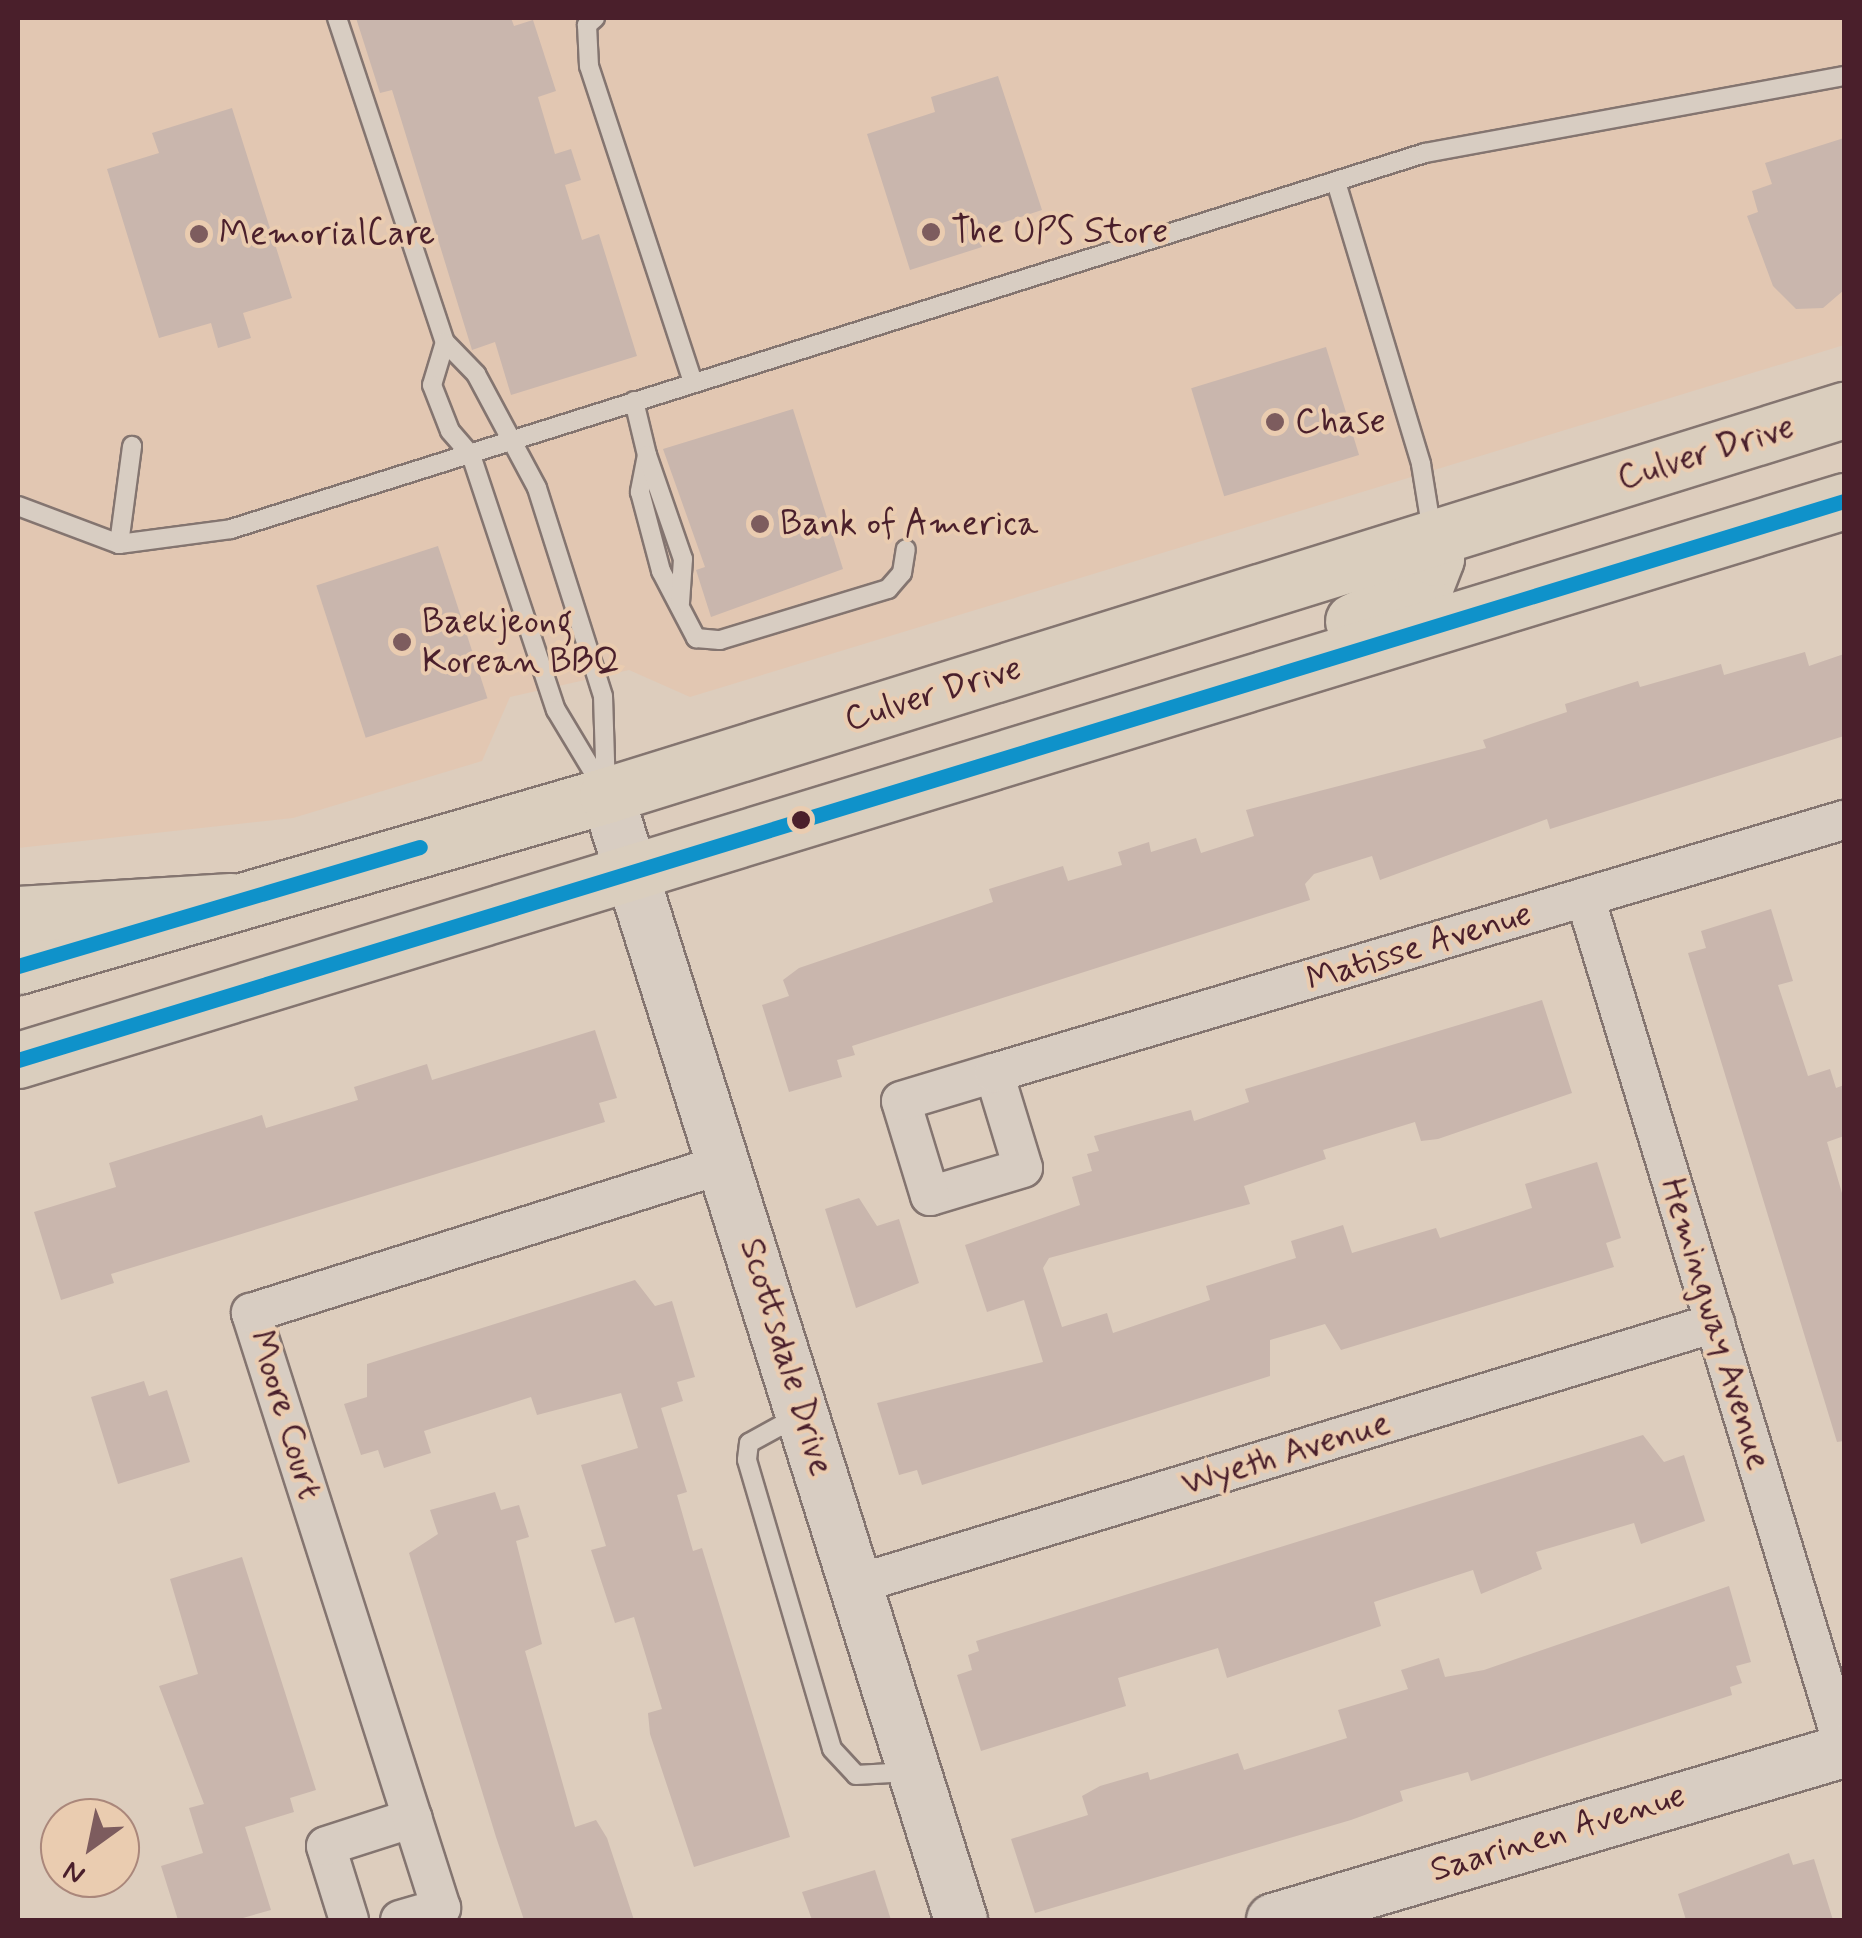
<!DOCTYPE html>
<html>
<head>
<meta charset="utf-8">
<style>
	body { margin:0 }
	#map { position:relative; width:1862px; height:1938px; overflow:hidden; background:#ddcdbd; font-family:Mynerve,sans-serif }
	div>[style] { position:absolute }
	.built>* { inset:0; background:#e2c7b2 }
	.building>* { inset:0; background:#c9b6ad; transform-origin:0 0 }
	.roads { filter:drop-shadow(2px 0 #847570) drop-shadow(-2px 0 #847570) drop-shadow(0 2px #847570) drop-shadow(0 -2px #847570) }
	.lane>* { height:18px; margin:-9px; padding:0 9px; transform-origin:9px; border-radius:9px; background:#d8cdc2 }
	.street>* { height:38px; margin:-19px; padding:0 19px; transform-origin:19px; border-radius:19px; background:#d8cdc2 }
	.secondary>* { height:52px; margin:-26px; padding:0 26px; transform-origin:26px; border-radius:26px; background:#d8cdc2 }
	.primary>* { height:55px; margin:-27.5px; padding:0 27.5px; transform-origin:27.5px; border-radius:27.5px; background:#dacebe }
	.highway>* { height:55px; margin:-27.5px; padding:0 27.5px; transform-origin:27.5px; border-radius:27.5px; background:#dacebe }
	.bus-1>* { height:15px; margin:-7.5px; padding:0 7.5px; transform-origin:7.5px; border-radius:7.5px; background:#0f92ca }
	.dots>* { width:28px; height:28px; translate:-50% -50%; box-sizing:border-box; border:5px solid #eaccb0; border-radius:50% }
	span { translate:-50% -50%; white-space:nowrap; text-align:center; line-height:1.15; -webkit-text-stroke:8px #eaccb0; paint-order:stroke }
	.poi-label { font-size:35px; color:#4a1f2b }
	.left { translate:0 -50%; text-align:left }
	.street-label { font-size:35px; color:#4a1f2b }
	.frame { position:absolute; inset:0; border:20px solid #4a1f2b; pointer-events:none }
	.north { position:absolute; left:40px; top:1798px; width:100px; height:100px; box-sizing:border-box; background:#eaccb0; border:2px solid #aa877b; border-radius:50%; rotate:213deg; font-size:28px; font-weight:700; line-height:40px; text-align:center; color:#4a1f2b }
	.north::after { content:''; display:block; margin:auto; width:35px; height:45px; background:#7d5c5e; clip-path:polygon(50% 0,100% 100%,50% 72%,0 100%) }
</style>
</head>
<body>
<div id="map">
	<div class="built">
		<i style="clip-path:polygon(18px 18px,1844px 18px,1844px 345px,690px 697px,629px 670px,510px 697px,482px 761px,293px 818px,18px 848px)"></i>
	</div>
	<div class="building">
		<i style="clip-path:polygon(356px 18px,511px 18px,514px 26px,533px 20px,556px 91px,538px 97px,555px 154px,571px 149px,581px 180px,565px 185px,582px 240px,599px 234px,637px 356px,511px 395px,495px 342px,472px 350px,392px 90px,380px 93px)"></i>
		<i style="clip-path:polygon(998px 76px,1042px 210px,977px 231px,982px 247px,910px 270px,867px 134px,935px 112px,931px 97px)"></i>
		<i style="clip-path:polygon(232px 108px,292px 298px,243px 313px,251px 338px,218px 348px,211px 323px,159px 338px,107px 169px,159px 153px,152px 133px)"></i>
		<i style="clip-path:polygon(1844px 138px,1844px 290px,1823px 308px,1796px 309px,1773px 286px,1747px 216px,1758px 212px,1752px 191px,1772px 184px,1765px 163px)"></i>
		<i style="left:1326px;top:347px;width:113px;height:141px;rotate:73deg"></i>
		<i style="clip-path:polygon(793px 409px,843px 569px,711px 617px,696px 570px,705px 567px,663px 449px)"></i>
		<i style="left:438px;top:546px;width:160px;height:128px;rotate:72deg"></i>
		<i style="clip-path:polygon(1805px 652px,1809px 666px,1844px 654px,1844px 736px,1550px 829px,1547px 819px,1380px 880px,1372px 856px,1314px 874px,1305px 884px,1310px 900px,852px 1046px,855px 1055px,837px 1060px,842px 1077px,789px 1092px,762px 1005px,789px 996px,783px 980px,799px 968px,993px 902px,989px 889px,1063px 866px,1068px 881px,1122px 865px,1118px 852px,1149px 842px,1151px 852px,1196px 838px,1201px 853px,1254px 836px,1246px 810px,1486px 748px,1483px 740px,1567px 712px,1565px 704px,1638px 681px,1640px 687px,1721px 664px,1724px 675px)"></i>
		<i style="clip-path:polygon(1771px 909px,1793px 981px,1778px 985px,1808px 1076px,1830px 1069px,1836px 1088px,1844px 1085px,1844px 1136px,1827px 1142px,1844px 1200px,1844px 1441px,1837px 1442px,1688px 953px,1706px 948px,1701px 931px)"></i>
		<i style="clip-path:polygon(1542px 1000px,1572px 1093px,1438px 1139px,1421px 1141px,1415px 1122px,1323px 1150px,1326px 1159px,1244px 1186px,1250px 1204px,1049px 1258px,1043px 1268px,1062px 1327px,1107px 1313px,1113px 1333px,1210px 1300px,1206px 1286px,1296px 1258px,1291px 1241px,1343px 1225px,1352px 1253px,1436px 1228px,1440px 1238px,1532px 1208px,1525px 1184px,1597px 1162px,1621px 1238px,1606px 1243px,1614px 1267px,1341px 1350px,1325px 1324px,1270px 1340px,1270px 1376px,922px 1485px,917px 1470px,899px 1475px,877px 1403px,1043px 1362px,1024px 1300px,987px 1312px,965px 1245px,1080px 1205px,1072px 1177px,1092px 1171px,1087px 1154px,1099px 1151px,1094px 1136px,1191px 1110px,1194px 1121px,1249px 1102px,1245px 1089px)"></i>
		<i style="clip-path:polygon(595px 1030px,617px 1098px,599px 1103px,605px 1122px,111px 1274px,114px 1283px,61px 1300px,34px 1212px,116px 1187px,109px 1163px,262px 1115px,266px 1128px,358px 1100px,354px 1087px,427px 1064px,432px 1080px)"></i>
		<i style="clip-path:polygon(859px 1198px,877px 1226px,899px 1219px,919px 1283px,856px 1308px,825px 1209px)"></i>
		<i style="clip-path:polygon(635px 1280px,655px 1306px,672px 1301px,695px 1377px,677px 1382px,683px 1401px,661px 1408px,687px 1492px,677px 1495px,693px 1551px,702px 1548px,790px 1837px,694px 1867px,650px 1734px,648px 1713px,662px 1709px,634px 1617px,615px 1623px,591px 1550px,606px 1546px,581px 1465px,638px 1448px,621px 1393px,537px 1415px,531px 1397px,424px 1431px,431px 1453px,384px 1468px,378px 1450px,361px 1455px,344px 1404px,367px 1397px,367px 1364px)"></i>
		<i style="clip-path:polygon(144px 1381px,149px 1396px,167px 1390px,190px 1462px,118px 1484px,91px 1397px)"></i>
		<i style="clip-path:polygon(1643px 1435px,1664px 1462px,1684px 1455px,1705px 1521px,1641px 1544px,1634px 1523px,1536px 1552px,1542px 1569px,1481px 1594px,1473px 1570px,1374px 1602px,1381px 1626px,1227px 1678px,1218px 1648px,1118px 1678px,1126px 1706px,981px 1751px,957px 1675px,972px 1670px,968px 1655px,979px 1651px,976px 1641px)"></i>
		<i style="clip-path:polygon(495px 1492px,501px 1510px,519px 1505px,529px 1537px,516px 1541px,542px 1644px,525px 1651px,575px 1827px,596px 1820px,607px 1838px,634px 1920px,524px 1920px,496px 1837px,409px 1553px,438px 1534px,430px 1510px)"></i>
		<i style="clip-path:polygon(242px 1557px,316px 1790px,290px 1798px,294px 1812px,245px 1827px,271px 1910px,236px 1920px,178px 1920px,161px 1866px,203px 1853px,189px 1808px,204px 1804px,159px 1686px,198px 1674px,170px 1579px)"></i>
		<i style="clip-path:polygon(1729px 1586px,1751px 1662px,1736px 1666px,1742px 1683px,1730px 1687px,1732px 1695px,1471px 1781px,1468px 1772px,1400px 1791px,1403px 1801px,1351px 1820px,1035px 1913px,1011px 1839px,1088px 1815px,1082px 1796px,1100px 1786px,1148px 1772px,1150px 1780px,1238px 1753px,1244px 1770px,1347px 1738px,1338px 1710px,1408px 1689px,1401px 1670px,1439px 1658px,1445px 1677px,1484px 1670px)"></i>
		<i style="clip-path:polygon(1789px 1853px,1793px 1865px,1814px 1859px,1833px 1920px,1686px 1920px,1678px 1894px)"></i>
		<i style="clip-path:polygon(875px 1870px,891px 1920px,812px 1920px,802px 1892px)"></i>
	</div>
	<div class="roads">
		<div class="lane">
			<i style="left:337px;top:18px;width:342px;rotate:71.6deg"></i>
			<i style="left:445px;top:342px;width:45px;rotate:45.9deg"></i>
			<i style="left:476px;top:374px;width:129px;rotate:61.8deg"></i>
			<i style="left:537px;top:488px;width:218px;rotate:72.4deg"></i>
			<i style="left:603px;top:696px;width:93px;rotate:88.2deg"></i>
			<i style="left:595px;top:18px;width:11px;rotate:139deg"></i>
			<i style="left:587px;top:25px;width:41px;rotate:87.2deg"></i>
			<i style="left:589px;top:66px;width:334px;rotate:71.8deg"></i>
			<i style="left:1336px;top:182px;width:295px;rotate:73.2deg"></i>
			<i style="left:1421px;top:464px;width:69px;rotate:80.8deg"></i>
			<i style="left:445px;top:342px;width:45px;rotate:106.8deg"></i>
			<i style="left:432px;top:385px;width:49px;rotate:68.6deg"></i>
			<i style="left:450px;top:431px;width:32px;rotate:49deg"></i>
			<i style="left:471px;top:455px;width:269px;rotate:71.6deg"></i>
			<i style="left:556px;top:710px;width:93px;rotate:59deg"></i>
			<i style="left:634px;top:401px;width:56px;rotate:76.5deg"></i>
			<i style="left:647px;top:455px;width:38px;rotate:101deg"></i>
			<i style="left:640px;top:492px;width:82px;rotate:75.1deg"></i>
			<i style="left:661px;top:571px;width:76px;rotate:62.4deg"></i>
			<i style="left:696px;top:638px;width:24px;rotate:5deg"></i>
			<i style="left:720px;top:640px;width:176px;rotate:-16.9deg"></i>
			<i style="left:888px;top:589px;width:21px;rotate:-49deg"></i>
			<i style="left:902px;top:573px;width:24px;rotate:-81deg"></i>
			<i style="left:647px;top:455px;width:110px;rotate:70.9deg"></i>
			<i style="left:683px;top:559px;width:44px;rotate:93.9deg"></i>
			<i style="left:18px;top:506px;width:108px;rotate:20.6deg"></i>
			<i style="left:119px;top:544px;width:113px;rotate:-7.6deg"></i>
			<i style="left:231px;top:529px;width:1252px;rotate:-17.48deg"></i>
			<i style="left:1425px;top:153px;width:426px;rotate:-10.4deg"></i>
			<i style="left:119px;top:544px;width:99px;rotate:-82.4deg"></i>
			<i style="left:800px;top:1415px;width:58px;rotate:151.2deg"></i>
			<i style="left:749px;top:1443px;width:17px;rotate:97deg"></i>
			<i style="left:747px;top:1460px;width:301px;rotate:73.6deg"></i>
			<i style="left:832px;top:1749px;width:35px;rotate:47deg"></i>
			<i style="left:856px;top:1775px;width:53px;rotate:-3.2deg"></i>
		</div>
		<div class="street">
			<i style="left:1585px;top:897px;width:886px;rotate:73.08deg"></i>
			<i style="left:994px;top:1073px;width:99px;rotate:73deg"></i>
			<i style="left:1023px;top:1168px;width:97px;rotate:163.2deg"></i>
			<i style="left:930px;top:1196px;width:99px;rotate:-107deg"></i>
			<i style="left:901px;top:1101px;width:97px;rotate:-16.8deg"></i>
			<i style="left:994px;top:1073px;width:887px;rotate:-16.58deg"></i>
			<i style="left:857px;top:1584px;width:897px;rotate:-16.92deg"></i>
			<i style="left:349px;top:1920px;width:77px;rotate:-107.3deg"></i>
			<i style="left:326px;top:1846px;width:91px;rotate:-17.8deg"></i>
			<i style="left:400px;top:1920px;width:43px;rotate:-16.3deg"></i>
			<i style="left:441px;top:1908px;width:625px;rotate:-107.71deg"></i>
			<i style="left:251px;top:1313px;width:499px;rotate:-17.5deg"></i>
		</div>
		<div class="secondary">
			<i style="left:607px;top:795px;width:1179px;rotate:72.53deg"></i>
			<i style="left:1273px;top:1920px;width:595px;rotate:-16.49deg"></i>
		</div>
		<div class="primary">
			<i style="left:1353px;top:621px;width:80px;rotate:-25.3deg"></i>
			<i style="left:1425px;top:587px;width:31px;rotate:-69deg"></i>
			<i style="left:1436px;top:558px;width:19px;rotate:-99deg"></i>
			<i style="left:18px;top:966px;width:613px;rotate:-16.19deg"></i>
			<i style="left:607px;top:795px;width:1296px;rotate:-17.29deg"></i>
			<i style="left:18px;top:1060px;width:1910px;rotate:-17.02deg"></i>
		</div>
		<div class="highway">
			<i style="left:18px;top:914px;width:213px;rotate:-3.5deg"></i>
		</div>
	</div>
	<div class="bus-1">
		<i style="left:18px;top:966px;width:419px;rotate:-16.5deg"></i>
		<i style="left:18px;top:1060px;width:1910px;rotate:-17.02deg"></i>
	</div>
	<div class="dots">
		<i style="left:931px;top:232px;background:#7d5c5e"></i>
		<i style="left:199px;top:234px;background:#7d5c5e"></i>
		<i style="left:1275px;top:422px;background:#7d5c5e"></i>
		<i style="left:760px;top:524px;background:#7d5c5e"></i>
		<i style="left:402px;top:642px;background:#7d5c5e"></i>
		<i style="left:801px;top:820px;background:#4a1f2b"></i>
	</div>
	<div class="poi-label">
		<span class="left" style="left:951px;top:232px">The UPS Store</span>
		<span class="left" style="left:219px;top:234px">MemorialCare</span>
		<span class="left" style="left:1295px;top:422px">Chase</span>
		<span class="left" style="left:780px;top:524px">Bank of America</span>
		<span class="left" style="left:422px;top:642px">Baekjeong<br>Korean BBQ</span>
	</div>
	<div class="street-label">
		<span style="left:1706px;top:453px;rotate:-17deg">Culver Drive</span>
		<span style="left:933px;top:694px;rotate:-17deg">Culver Drive</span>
		<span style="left:1419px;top:947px;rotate:-17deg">Matisse Avenue</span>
		<span style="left:1715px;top:1324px;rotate:73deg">Hemingway Avenue</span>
		<span style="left:786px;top:1357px;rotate:73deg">Scottsdale Drive</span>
		<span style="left:285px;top:1415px;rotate:73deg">Moore Court</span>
		<span style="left:1286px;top:1454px;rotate:-17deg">Wyeth Avenue</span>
		<span style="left:1558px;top:1833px;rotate:-17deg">Saarinen Avenue</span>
	</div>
	<div class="frame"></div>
	<div class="north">N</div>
</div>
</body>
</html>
